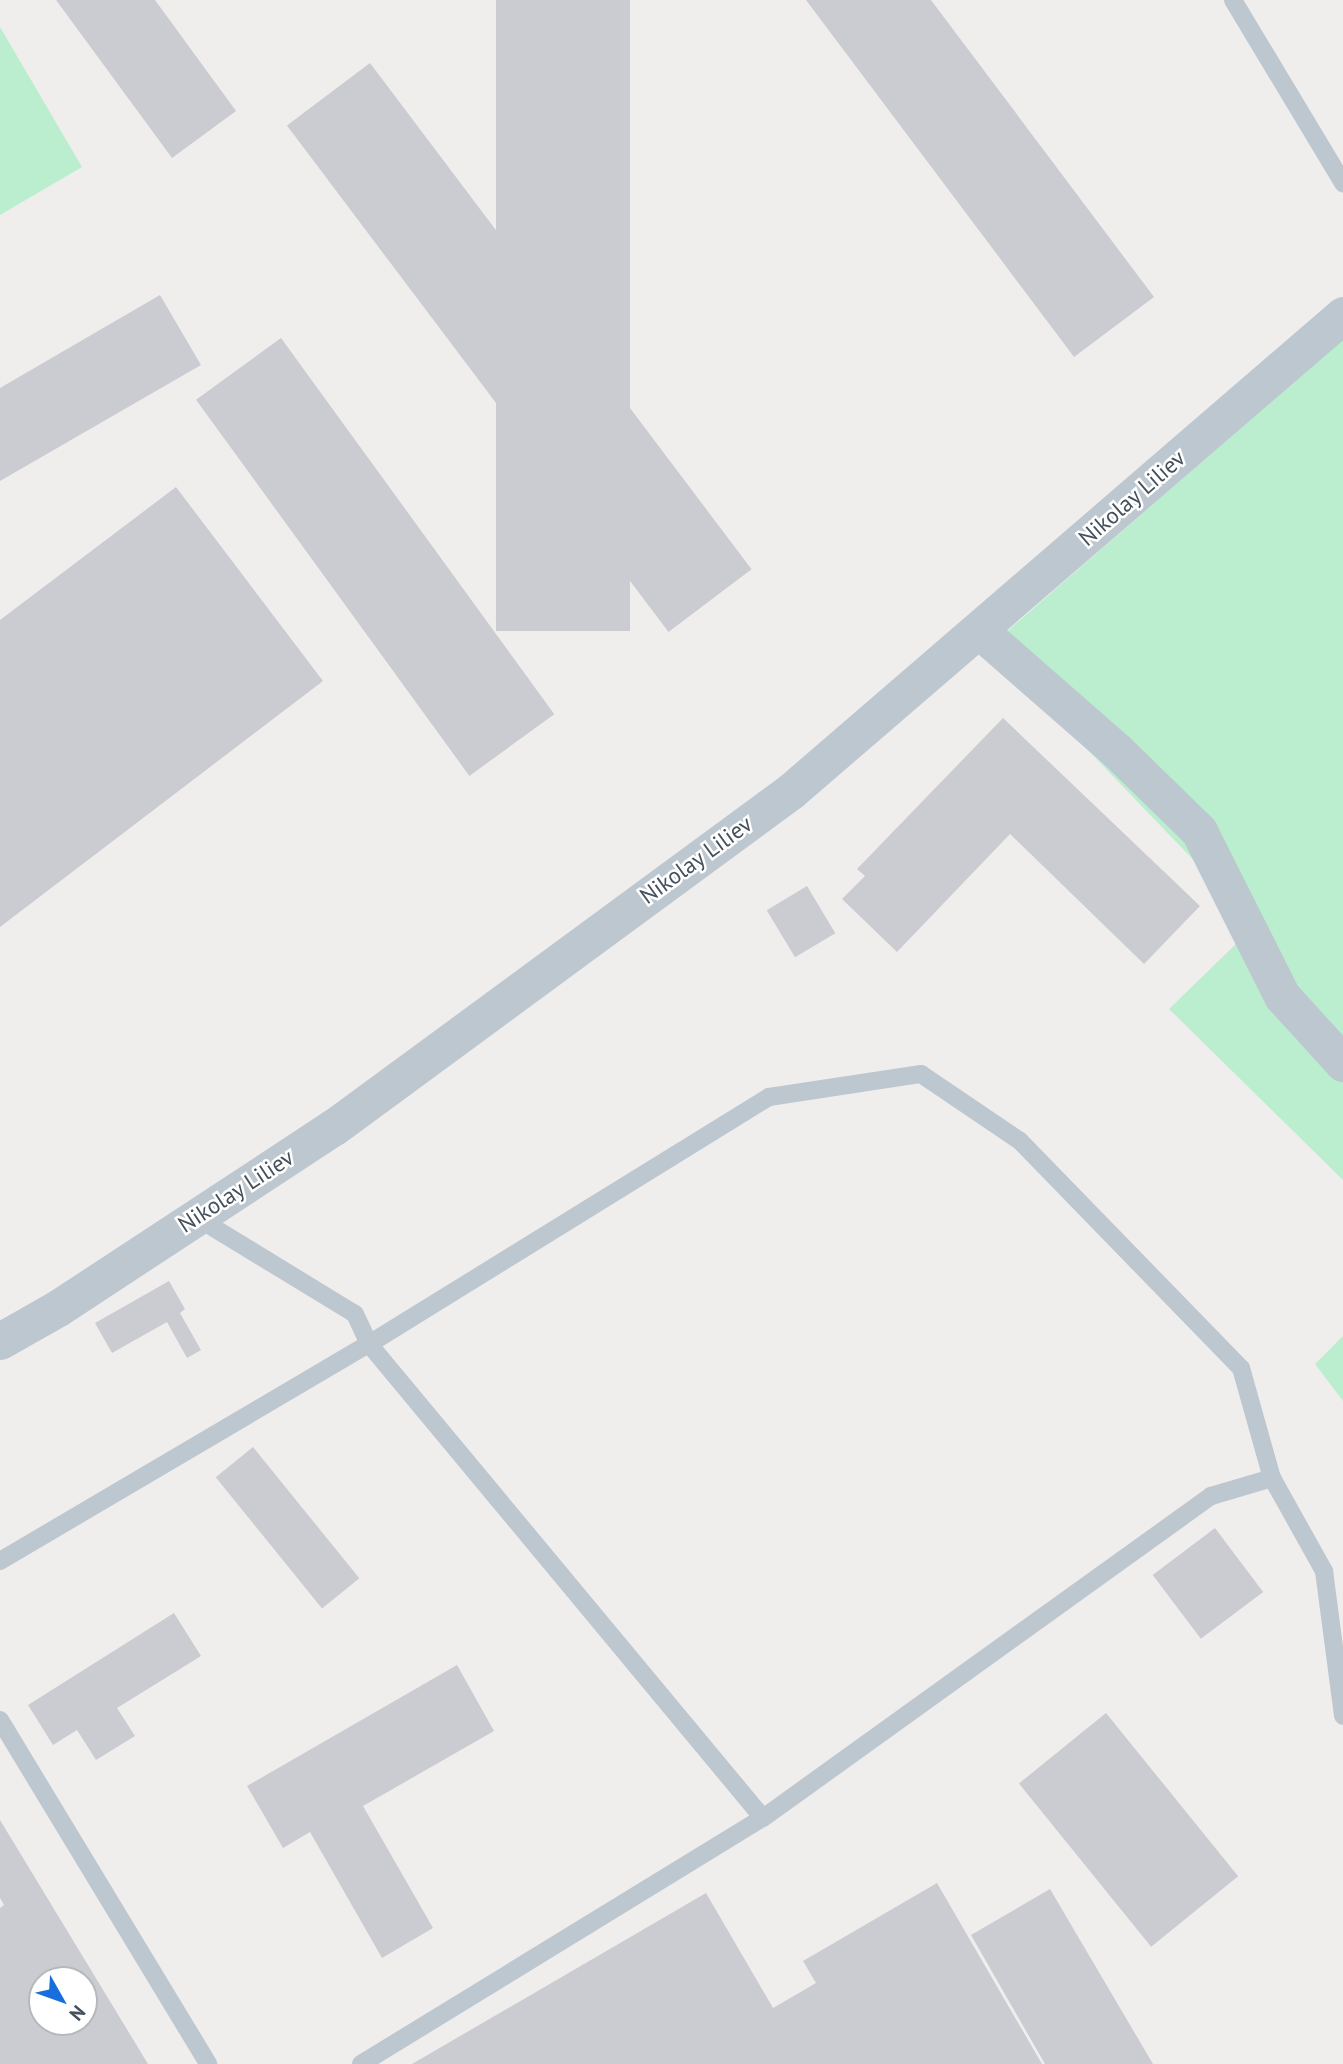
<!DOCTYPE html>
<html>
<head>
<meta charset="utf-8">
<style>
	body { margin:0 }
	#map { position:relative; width:1343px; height:2064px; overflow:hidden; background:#f0eded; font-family:"PT Sans",sans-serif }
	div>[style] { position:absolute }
	.green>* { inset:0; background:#baeecf }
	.building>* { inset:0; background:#caccd2; transform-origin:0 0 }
	.lane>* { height:18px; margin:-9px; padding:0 9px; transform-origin:9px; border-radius:9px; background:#bdc7cf }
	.street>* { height:37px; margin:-18.5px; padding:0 18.5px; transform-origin:18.5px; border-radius:18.5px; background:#bdc7cf }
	span { translate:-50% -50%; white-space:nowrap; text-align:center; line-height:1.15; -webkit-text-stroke:5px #fff; paint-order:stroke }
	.street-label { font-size:23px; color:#45505a }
	.north { position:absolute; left:28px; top:1966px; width:70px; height:70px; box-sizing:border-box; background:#fff; border:2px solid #b5b9bd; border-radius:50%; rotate:130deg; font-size:19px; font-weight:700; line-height:28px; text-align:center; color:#45505a }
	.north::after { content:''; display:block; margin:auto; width:24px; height:32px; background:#196ede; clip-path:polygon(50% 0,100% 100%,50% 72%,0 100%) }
</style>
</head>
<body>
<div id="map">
	<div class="green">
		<i style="clip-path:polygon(0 27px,82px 167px,0 215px)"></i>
		<i style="clip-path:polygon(1343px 339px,1343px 1180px,1169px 1009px,1239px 941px,1229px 897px,989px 647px)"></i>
		<i style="clip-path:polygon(1343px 1336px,1343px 1401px,1315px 1364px)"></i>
	</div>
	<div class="building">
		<i style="clip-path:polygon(56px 0,155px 0,236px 111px,172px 158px)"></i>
		<i style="left:496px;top:0;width:134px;height:631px"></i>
		<i style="clip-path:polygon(806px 0,931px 0,1154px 297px,1074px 357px)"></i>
		<i style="left:370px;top:63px;width:634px;height:104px;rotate:53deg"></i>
		<i style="clip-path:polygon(160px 295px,201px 365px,0 481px,0 388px)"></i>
		<i style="left:281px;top:338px;width:465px;height:105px;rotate:54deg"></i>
		<i style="clip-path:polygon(176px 487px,323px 681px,0 927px,0 620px)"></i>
		<i style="clip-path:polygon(1003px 718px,1200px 906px,1144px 964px,1010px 834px,897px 952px,842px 899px,865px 876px,857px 869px)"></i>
		<i style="left:807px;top:886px;width:55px;height:47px;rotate:59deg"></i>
		<i style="clip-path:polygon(169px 1281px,185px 1309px,180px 1313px,201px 1350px,187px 1358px,167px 1322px,112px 1353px,95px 1323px)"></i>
		<i style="left:253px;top:1447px;width:169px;height:48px;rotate:51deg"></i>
		<i style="left:1215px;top:1528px;width:80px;height:78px;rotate:53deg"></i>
		<i style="clip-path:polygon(174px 1613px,201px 1656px,117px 1708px,135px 1736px,96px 1760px,77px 1730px,53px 1745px,28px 1705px)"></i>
		<i style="clip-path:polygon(457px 1665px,494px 1731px,363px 1806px,433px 1928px,382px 1958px,310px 1832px,283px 1848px,247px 1786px)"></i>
		<i style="left:1106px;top:1713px;width:210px;height:112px;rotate:51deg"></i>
		<i style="clip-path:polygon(evenodd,0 1820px,148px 2064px,0 2064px,0 1908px,4px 1905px,0 1898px,0 1820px,42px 1980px,84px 1980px,84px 2022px,42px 2022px,42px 1980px)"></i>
		<i style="clip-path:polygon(937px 1883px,1042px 2064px,412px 2064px,706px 1893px,773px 2008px,816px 1983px,803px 1961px)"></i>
		<i style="clip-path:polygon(1050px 1889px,1153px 2064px,1045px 2064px,971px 1935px)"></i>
	</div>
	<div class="lane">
		<i style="left:1233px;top:0;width:214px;rotate:59deg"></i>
		<i style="left:196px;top:1217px;width:186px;rotate:31.4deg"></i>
		<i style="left:355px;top:1314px;width:33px;rotate:65deg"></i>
		<i style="left:369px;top:1344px;width:616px;rotate:50.27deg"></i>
		<i style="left:0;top:1561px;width:428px;rotate:-30.5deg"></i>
		<i style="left:369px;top:1344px;width:470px;rotate:-31.7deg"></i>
		<i style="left:769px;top:1097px;width:154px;rotate:-8.6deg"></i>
		<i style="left:921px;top:1074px;width:120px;rotate:34.1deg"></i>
		<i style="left:1020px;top:1141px;width:317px;rotate:45.8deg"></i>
		<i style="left:1241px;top:1368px;width:114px;rotate:74.3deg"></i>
		<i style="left:0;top:1720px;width:402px;rotate:58.8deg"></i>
		<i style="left:361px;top:2064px;width:471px;rotate:-31.5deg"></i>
		<i style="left:763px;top:1818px;width:552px;rotate:-35.71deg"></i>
		<i style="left:1211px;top:1496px;width:64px;rotate:-16.4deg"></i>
		<i style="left:1272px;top:1478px;width:107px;rotate:60.8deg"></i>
		<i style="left:1324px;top:1571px;width:146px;rotate:82.5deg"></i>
	</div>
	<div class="street">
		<i style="left:980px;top:631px;width:182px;rotate:41.2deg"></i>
		<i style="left:1117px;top:751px;width:115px;rotate:44.3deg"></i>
		<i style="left:1199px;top:831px;width:185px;rotate:63.3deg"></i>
		<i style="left:1282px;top:996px;width:91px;rotate:47.7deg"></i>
		<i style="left:0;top:1341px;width:67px;rotate:-29.6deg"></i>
		<i style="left:58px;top:1308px;width:330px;rotate:-33.3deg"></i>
		<i style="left:334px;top:1127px;width:567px;rotate:-36.32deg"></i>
		<i style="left:791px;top:791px;width:729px;rotate:-40.77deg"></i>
	</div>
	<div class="street-label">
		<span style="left:1132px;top:498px;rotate:-41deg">Nikolay Liliev</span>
		<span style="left:696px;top:860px;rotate:-36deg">Nikolay Liliev</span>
		<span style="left:236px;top:1191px;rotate:-33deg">Nikolay Liliev</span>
	</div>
	<div class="north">N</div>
</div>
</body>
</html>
